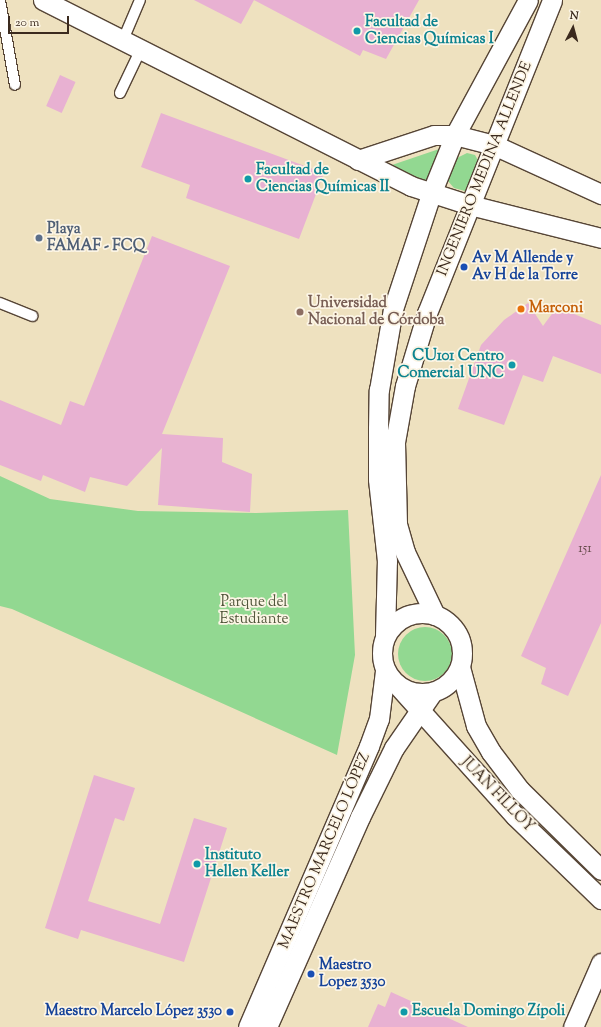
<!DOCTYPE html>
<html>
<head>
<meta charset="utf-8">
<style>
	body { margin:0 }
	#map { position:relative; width:601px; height:1027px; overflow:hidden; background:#eee1bf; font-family:"Sorts Mill Goudy",serif }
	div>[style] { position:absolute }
	.green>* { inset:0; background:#92d891 }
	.round { border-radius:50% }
	.building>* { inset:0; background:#e8b1d2; transform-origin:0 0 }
	.roads { filter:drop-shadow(1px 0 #564536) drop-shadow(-1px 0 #564536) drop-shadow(0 1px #564536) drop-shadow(0 -1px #564536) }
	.service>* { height:10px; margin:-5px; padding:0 5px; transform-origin:5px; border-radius:5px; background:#fff }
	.minor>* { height:19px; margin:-9.5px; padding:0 9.5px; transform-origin:9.5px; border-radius:9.5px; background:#fff }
	.minor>.ring { margin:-9.5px; padding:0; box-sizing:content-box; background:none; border:19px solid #fff; border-radius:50% }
	.dots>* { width:11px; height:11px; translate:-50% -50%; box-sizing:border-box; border:2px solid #fcf5e5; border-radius:50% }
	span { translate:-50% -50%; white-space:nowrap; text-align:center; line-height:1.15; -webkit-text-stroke:3.5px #fcf5e5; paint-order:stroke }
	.number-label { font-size:13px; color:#664c4b }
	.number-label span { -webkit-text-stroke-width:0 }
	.culture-label { font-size:15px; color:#0d838f; font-weight:700 }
	.left { translate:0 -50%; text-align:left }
	.right { translate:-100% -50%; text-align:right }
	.street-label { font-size:15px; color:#3b2a1e }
	.service-label { font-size:15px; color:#4e5e75; font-weight:700 }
	.transit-label { font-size:15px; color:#164399; font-weight:700 }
	.education-label { font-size:15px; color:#785e54; font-weight:700 }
	.food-label { font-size:15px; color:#c56008; font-weight:700 }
	.park-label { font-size:15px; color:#51563b }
	.north { position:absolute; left:553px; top:8px; width:40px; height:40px; -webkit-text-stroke:3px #fcf5e5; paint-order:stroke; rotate:6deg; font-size:11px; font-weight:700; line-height:16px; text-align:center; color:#3b2a1e }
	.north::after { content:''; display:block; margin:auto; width:14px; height:18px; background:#3b2a1e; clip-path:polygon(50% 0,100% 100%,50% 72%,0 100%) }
	.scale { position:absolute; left:8px; top:16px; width:61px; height:18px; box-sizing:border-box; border:2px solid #3b2a1e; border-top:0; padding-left:5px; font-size:12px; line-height:14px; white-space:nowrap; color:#3b2a1e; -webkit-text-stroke:3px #fcf5e5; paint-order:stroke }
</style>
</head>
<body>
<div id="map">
	<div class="green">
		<i style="clip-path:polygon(445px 147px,428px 183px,392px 165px)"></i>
		<i style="clip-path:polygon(467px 153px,475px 155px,479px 162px,465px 191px,454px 188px,447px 180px,457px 158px)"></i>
		<i style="clip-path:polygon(0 476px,50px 499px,138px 511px,256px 513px,348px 510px,355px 655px,337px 755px,12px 609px,0 606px)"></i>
		<i class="round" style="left:398px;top:627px;width:54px;height:54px"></i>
	</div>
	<div class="building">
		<i style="clip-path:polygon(194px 0,419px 0,386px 59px,363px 50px,360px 56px,254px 0,241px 24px)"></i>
		<i style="left:60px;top:75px;width:17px;height:34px;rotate:24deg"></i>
		<i style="clip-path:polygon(161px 113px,324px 173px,299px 239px,186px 198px,190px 185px,141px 167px)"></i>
		<i style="clip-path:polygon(152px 236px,230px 266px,162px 434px,223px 438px,222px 462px,252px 474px,250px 512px,158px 505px,162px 448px,127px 486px,90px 477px,85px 492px,43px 475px,41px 481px,0 465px,0 400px,61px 425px,70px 401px,84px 406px)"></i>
		<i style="clip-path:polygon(528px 303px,543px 326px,557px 307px,601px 325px,601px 374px,553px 356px,543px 382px,523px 375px,504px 425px,458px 409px,481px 345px,504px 320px)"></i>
		<i style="clip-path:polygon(601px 475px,601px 623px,568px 696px,541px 684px,546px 668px,521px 656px)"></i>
		<i style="clip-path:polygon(94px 775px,135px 788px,124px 821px,115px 818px,88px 901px,160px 924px,194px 818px,227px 828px,184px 962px,81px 930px,78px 939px,45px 928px)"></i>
		<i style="clip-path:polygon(391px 992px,468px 1027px,368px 1027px,378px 1004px,385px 1007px)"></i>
	</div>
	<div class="roads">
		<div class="service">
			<i style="left:0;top:0;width:86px;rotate:80deg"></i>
			<i style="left:123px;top:40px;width:43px;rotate:-67deg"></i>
			<i style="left:120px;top:93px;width:49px;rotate:-64.5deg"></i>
			<i style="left:0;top:303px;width:35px;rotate:22deg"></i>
		</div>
		<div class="minor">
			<i style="left:43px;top:0;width:412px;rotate:26.8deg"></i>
			<i style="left:411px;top:186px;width:62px;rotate:17.9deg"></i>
			<i style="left:470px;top:205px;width:135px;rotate:14.1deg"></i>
			<i style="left:358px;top:160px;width:80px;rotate:-18.2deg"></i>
			<i style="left:434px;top:135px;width:21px"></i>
			<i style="left:455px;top:135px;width:40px;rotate:14.4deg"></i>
			<i style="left:494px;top:145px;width:118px;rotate:24.6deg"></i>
			<i class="ring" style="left:382px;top:613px;width:61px;height:61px"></i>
			<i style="left:435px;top:615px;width:70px;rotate:-115.5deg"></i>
			<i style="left:405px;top:552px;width:29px;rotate:-106deg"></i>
			<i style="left:397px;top:524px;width:82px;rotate:-91.4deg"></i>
			<i style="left:395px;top:442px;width:57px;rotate:-79.9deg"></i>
			<i style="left:405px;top:386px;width:76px;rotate:-73.2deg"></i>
			<i style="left:427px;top:313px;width:337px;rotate:-68.2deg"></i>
			<i style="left:385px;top:635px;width:74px;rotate:-88.5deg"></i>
			<i style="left:387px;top:561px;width:82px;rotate:-96.3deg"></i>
			<i style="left:378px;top:479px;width:50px;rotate:-90deg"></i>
			<i style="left:378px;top:429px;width:39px;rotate:-89deg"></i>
			<i style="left:379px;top:390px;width:82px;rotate:-80.2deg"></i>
			<i style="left:393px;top:309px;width:121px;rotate:-71.7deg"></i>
			<i style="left:431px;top:194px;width:64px;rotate:-67.9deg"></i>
			<i style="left:455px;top:135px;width:153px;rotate:-61.6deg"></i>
			<i style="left:460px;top:667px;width:61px;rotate:74.8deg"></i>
			<i style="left:476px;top:726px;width:30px;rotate:60deg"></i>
			<i style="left:491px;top:752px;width:48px;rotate:52.7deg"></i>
			<i style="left:520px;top:790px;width:114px;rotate:44.6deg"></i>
			<i style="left:399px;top:687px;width:173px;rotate:48deg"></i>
			<i style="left:515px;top:816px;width:120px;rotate:44deg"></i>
			<i style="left:248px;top:1027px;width:306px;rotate:-66.7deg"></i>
			<i style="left:369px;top:746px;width:29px;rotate:-70deg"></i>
			<i style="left:379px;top:719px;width:48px;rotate:-82.9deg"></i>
			<i style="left:267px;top:1027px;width:230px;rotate:-66.1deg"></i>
			<i style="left:360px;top:817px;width:77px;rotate:-63.8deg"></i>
			<i style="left:394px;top:748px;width:67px;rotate:-55.4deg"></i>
			<i style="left:573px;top:1027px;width:70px;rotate:-66.4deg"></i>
		</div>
	</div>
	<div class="dots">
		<i style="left:357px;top:31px;background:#0f9aa8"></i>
		<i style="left:248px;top:179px;background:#0f9aa8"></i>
		<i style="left:39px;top:238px;background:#5c6f8a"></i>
		<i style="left:464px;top:267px;background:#1a4fb4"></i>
		<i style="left:521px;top:309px;background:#e8710a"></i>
		<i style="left:300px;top:312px;background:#8d6e63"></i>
		<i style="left:512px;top:365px;background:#0f9aa8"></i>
		<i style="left:197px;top:864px;background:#0f9aa8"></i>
		<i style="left:311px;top:974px;background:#1a4fb4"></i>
		<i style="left:230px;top:1012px;background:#1a4fb4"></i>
		<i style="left:404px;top:1012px;background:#0f9aa8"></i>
	</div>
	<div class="number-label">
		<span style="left:585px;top:549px">151</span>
	</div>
	<div class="culture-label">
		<span class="left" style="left:365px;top:31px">Facultad de<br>Ciencias Químicas I</span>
		<span class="left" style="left:256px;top:179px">Facultad de<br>Ciencias Químicas II</span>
		<span class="right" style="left:504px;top:365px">CU101 Centro<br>Comercial UNC</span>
		<span class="left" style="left:205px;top:864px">Instituto<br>Hellen Keller</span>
		<span class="left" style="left:412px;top:1012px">Escuela Domingo Zípoli</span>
	</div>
	<div class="street-label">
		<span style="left:485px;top:169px;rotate:-68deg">INGENIERO MEDINA ALLENDE</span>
		<span style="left:497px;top:795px;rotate:46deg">JUAN FILLOY</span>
		<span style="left:325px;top:851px;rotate:-67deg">MAESTRO MARCELO LÓPEZ</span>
	</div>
	<div class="service-label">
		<span class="left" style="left:47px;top:238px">Playa<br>FAMAF - FCQ</span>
	</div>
	<div class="transit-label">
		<span class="left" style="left:472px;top:267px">Av M Allende y<br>Av H de la Torre</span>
		<span class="left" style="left:319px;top:974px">Maestro<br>Lopez 3530</span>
		<span class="right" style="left:222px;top:1012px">Maestro Marcelo López 3530</span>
	</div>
	<div class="education-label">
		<span class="left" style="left:308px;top:312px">Universidad<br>Nacional de Córdoba</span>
	</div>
	<div class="food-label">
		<span class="left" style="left:529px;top:309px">Marconi</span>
	</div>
	<div class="park-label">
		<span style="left:254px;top:611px">Parque del<br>Estudiante</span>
	</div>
	<div class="north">N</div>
	<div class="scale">20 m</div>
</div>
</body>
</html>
